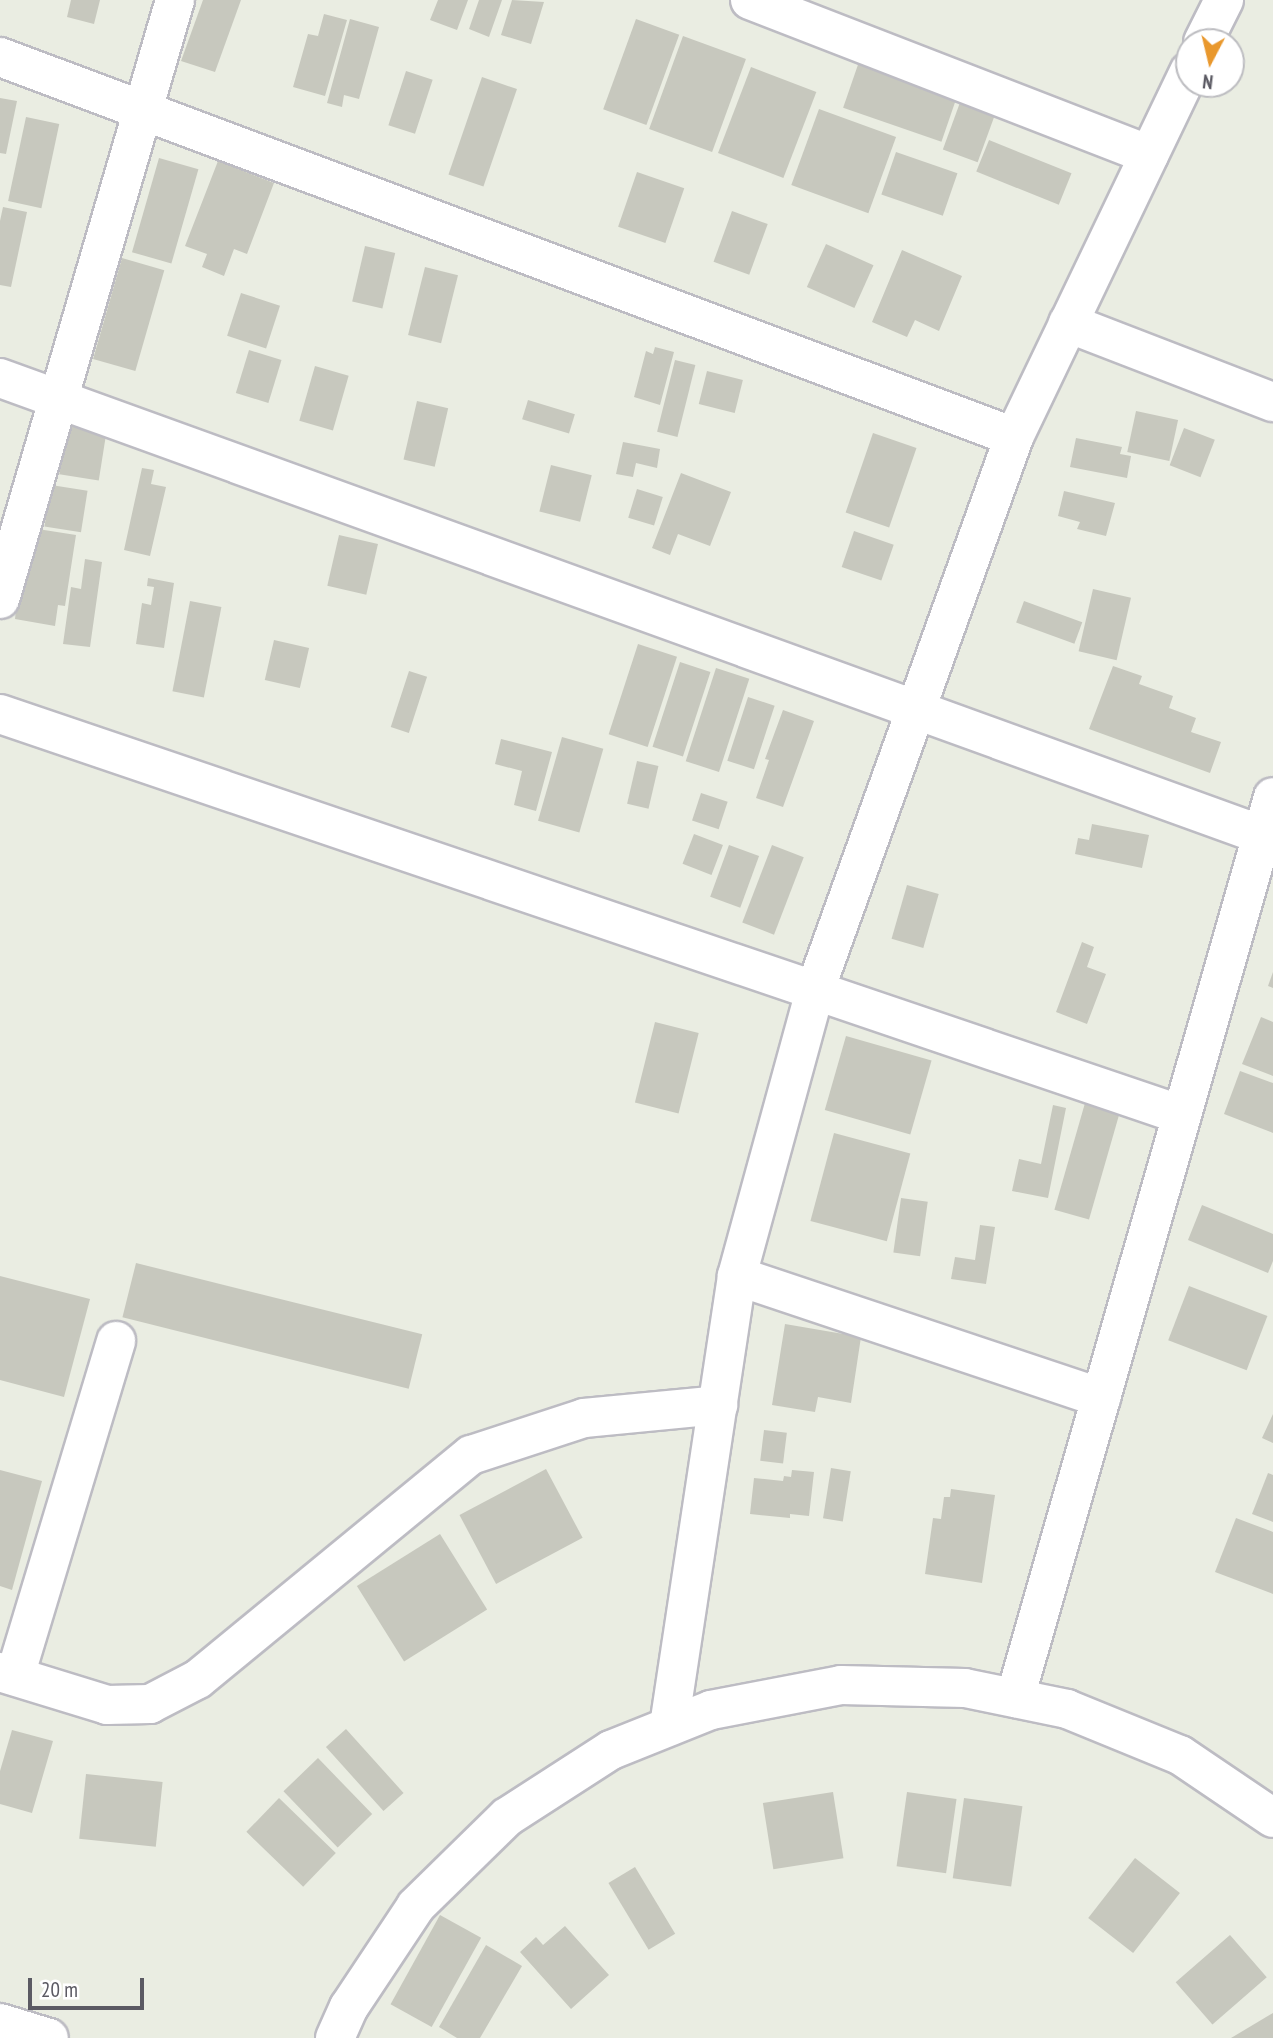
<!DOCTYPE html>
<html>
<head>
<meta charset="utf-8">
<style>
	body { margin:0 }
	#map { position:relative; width:1273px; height:2038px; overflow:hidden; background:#eaede2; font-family:"PT Sans Narrow",sans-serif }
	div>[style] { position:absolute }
	.building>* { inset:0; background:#c7c8be; transform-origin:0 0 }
	.roads { filter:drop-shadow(2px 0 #bdbcc3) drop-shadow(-2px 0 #bdbcc3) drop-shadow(0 2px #bdbcc3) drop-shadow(0 -2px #bdbcc3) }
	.minor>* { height:38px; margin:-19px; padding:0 19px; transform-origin:19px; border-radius:19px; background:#fff }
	span { translate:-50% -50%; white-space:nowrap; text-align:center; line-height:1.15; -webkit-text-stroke:6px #fff; paint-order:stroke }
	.north { position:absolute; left:1175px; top:28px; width:70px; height:70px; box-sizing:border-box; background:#fff; border:2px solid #bdbdc1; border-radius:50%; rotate:187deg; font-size:19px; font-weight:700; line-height:28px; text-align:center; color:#5b5a63 }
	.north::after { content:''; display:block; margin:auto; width:24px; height:32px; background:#e9982d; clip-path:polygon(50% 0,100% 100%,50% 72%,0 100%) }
	.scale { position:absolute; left:28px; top:1978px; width:116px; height:32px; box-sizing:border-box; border:4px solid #5b5a63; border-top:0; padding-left:9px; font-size:21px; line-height:24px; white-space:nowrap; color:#5b5a63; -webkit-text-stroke:5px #fff; paint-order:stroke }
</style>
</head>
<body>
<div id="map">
	<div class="building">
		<i style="clip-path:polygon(71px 0,100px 0,94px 24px,67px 17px)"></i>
		<i style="clip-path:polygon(203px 0,241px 0,215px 72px,181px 61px)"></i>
		<i style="clip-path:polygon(438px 0,468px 0,457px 30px,430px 20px)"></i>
		<i style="clip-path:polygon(479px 0,502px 0,489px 37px,469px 29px)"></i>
		<i style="clip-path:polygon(512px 0,544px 2px,531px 44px,501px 35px)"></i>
		<i style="clip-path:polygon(324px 14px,347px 20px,325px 96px,293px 87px,308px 34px,318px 36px)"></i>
		<i style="clip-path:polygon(350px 19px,379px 27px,359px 99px,344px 95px,342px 107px,327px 103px)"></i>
		<i style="left:636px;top:19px;width:46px;height:96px;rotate:20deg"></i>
		<i style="left:683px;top:36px;width:67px;height:99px;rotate:20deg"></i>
		<i style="left:862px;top:53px;width:104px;height:58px;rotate:19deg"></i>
		<i style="left:751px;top:67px;width:70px;height:92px;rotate:21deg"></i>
		<i style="left:406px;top:71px;width:28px;height:57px;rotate:18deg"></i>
		<i style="left:482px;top:77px;width:37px;height:103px;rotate:19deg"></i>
		<i style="left:962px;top:97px;width:37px;height:56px;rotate:20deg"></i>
		<i style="clip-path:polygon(0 98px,17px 101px,6px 154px,0 153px)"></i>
		<i style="left:819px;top:109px;width:82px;height:81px;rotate:20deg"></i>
		<i style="left:26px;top:117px;width:34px;height:86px;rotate:12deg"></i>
		<i style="left:989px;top:140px;width:89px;height:34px;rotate:22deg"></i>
		<i style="left:896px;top:152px;width:65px;height:45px;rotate:19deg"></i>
		<i style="left:159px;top:158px;width:41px;height:98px;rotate:16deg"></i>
		<i style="clip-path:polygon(218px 161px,274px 183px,247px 254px,234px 249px,224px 276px,202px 267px,207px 254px,185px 246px)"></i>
		<i style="left:637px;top:172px;width:50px;height:58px;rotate:19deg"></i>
		<i style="clip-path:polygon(3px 207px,27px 212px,11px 287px,0 285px,0 221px)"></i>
		<i style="left:732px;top:211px;width:38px;height:54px;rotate:20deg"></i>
		<i style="left:826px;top:244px;width:52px;height:47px;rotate:24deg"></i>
		<i style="left:365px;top:246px;width:31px;height:57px;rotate:13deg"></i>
		<i style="clip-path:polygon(902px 250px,962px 276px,939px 331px,915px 320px,907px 337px,872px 322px)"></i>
		<i style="left:122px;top:258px;width:44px;height:105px;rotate:16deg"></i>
		<i style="left:425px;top:267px;width:34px;height:70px;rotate:14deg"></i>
		<i style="left:241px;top:293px;width:41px;height:45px;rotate:18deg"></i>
		<i style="clip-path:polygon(655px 347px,674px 352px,660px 405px,634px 397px,646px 351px,653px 354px)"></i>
		<i style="left:249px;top:350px;width:34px;height:45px;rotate:17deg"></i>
		<i style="left:675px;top:360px;width:21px;height:74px;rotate:14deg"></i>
		<i style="left:315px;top:366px;width:35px;height:57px;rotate:16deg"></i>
		<i style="left:707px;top:371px;width:37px;height:34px;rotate:14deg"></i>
		<i style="left:528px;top:400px;width:49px;height:20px;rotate:17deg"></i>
		<i style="left:417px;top:401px;width:32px;height:60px;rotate:13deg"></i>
		<i style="left:1136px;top:411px;width:43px;height:42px;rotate:12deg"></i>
		<i style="left:68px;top:419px;width:40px;height:56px;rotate:9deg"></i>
		<i style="left:1184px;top:428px;width:33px;height:40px;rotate:21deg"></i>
		<i style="left:873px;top:433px;width:46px;height:84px;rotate:19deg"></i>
		<i style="clip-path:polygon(1076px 438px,1122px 447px,1120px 454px,1131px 456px,1127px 478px,1070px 467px)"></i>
		<i style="clip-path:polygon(623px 442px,660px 449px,657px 468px,636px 463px,633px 477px,616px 474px)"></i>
		<i style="left:551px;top:465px;width:42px;height:48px;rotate:14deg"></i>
		<i style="clip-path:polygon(142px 468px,154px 470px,151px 484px,166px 487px,150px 556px,124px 550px)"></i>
		<i style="clip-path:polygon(681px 473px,731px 492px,710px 546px,678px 534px,670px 555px,652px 548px)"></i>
		<i style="left:51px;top:485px;width:37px;height:42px;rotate:9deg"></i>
		<i style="left:637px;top:489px;width:27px;height:30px;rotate:17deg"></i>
		<i style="clip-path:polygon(1064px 491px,1115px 503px,1106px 536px,1077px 529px,1080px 522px,1058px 516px)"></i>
		<i style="clip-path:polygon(25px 527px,76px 535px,65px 606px,58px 605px,55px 626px,15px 619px)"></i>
		<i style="left:854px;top:531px;width:42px;height:38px;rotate:19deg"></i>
		<i style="left:339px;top:535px;width:40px;height:52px;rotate:13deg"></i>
		<i style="clip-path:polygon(85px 559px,102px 562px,90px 647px,63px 644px,71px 587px,81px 589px)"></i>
		<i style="clip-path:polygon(148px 578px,174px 583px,164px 648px,136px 644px,142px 603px,151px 605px,154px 587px,147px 586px)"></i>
		<i style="left:1093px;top:589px;width:39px;height:64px;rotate:13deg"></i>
		<i style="left:190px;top:601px;width:32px;height:92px;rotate:11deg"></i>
		<i style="left:1024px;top:601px;width:62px;height:23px;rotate:20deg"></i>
		<i style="left:274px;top:640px;width:36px;height:41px;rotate:13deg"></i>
		<i style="left:638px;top:644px;width:41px;height:95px;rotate:18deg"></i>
		<i style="left:680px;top:662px;width:32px;height:89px;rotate:18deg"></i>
		<i style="clip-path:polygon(1113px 666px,1142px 676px,1139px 684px,1173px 696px,1169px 708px,1196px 718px,1191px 732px,1221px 742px,1210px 773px,1089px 729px)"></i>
		<i style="left:716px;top:668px;width:35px;height:98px;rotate:18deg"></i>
		<i style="left:409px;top:671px;width:19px;height:59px;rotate:18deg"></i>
		<i style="left:748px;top:697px;width:28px;height:67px;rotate:18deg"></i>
		<i style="clip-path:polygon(783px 710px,814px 721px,783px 807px,756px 798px,769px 760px,765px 759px)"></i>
		<i style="left:562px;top:737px;width:43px;height:87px;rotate:16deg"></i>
		<i style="clip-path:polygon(501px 739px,552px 752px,536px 811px,514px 805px,522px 771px,495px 764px)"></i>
		<i style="left:637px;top:761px;width:22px;height:44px;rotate:13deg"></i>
		<i style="left:701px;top:793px;width:28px;height:29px;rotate:18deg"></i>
		<i style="clip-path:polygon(1092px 824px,1149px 835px,1142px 868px,1075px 854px,1078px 838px,1089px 840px)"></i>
		<i style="left:694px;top:834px;width:31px;height:32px;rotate:21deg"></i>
		<i style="left:729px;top:845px;width:32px;height:55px;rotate:20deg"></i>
		<i style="left:772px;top:845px;width:34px;height:83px;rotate:21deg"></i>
		<i style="left:907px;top:885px;width:33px;height:56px;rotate:16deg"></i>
		<i style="clip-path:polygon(1082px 942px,1094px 947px,1087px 967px,1106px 974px,1087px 1024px,1056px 1012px)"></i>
		<i style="clip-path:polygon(1273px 972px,1273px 988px,1268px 986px)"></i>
		<i style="clip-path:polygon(1261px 1017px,1273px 1022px,1273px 1076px,1242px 1064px)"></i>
		<i style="left:655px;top:1022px;width:45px;height:83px;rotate:14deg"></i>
		<i style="left:846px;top:1036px;width:89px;height:77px;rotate:16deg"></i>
		<i style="clip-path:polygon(1240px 1071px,1273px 1083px,1273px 1133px,1224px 1114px)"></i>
		<i style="left:1085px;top:1103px;width:36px;height:111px;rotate:16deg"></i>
		<i style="clip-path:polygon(1053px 1105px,1066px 1108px,1048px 1198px,1012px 1191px,1019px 1159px,1041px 1164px)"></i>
		<i style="left:834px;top:1133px;width:79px;height:91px;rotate:15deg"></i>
		<i style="left:901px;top:1198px;width:27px;height:55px;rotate:8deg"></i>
		<i style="clip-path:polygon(1202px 1205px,1273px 1234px,1273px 1261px,1268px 1273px,1188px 1240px)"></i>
		<i style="clip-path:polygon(980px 1225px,995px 1227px,986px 1284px,951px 1279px,955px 1257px,975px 1260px)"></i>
		<i style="left:136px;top:1263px;width:295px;height:56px;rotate:14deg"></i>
		<i style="clip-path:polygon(0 1276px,90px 1299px,64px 1397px,0 1380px)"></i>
		<i style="left:1189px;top:1286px;width:84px;height:58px;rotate:21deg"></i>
		<i style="clip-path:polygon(785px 1324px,861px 1337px,851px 1403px,818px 1397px,815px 1412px,772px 1405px)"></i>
		<i style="clip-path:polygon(1273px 1414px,1273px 1443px,1262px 1438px)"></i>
		<i style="left:764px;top:1430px;width:23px;height:31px;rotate:7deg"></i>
		<i style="left:831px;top:1468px;width:20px;height:51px;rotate:9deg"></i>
		<i style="left:546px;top:1469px;width:78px;height:98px;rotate:62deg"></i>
		<i style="clip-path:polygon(0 1470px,42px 1481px,12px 1590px,0 1586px)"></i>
		<i style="clip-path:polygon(792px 1470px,814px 1472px,809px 1516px,790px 1514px,790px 1518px,750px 1514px,754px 1478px,783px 1481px,784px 1476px,791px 1477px)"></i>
		<i style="clip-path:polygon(1268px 1473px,1273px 1475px,1273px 1522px,1252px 1514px)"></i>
		<i style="clip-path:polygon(951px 1489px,995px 1495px,982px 1583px,925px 1574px,933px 1518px,941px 1519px,944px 1497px,950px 1497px)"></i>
		<i style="clip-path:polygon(1236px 1518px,1273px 1532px,1273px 1594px,1215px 1572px)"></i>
		<i style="left:440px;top:1534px;width:89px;height:98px;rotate:58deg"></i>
		<i style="left:346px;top:1729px;width:86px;height:27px;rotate:48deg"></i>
		<i style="clip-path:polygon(12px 1730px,53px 1741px,32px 1813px,0 1804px,0 1771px)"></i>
		<i style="left:318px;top:1758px;width:78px;height:48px;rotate:46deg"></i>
		<i style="left:86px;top:1774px;width:77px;height:65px;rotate:6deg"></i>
		<i style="left:833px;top:1792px;width:67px;height:71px;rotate:81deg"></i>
		<i style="left:907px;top:1792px;width:50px;height:75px;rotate:8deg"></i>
		<i style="left:279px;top:1798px;width:79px;height:47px;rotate:44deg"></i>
		<i style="left:964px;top:1798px;width:59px;height:81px;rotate:8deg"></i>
		<i style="left:1135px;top:1858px;width:57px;height:76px;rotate:38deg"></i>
		<i style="left:635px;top:1867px;width:78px;height:31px;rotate:59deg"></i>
		<i style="left:440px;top:1915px;width:47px;height:102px;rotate:29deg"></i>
		<i style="clip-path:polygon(565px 1926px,609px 1975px,571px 2009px,520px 1952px,536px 1937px,543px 1945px)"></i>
		<i style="left:1230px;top:1935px;width:56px;height:72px;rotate:49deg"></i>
		<i style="clip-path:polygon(486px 1945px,522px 1966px,480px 2038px,457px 2038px,439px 2027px)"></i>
		<i style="clip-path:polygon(1273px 2013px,1273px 2038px,1231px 2038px)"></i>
	</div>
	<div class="roads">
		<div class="minor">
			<i style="left:750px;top:0;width:428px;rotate:21.2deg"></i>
			<i style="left:1203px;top:42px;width:47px;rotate:-63.4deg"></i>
			<i style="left:0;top:57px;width:1083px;rotate:20.54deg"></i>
			<i style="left:1068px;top:323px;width:220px;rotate:21.1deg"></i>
			<i style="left:0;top:378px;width:1342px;rotate:19.91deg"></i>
			<i style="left:0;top:599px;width:624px;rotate:-73.71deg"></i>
			<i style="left:0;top:714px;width:1248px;rotate:18.74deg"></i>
			<i style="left:737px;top:1276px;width:384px;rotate:18.5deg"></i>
			<i style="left:0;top:1672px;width:112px;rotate:17.1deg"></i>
			<i style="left:107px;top:1705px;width:43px;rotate:-1.3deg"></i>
			<i style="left:150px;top:1704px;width:54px;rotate:-27.5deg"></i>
			<i style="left:198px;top:1679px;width:353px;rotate:-39.4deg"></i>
			<i style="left:471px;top:1455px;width:119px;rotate:-18.1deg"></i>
			<i style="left:584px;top:1418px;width:135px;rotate:-5.5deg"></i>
			<i style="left:15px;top:1676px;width:350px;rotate:-73.2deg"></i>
			<i style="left:1015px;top:1698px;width:937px;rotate:-74.02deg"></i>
			<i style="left:669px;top:1726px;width:455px;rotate:-81.4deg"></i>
			<i style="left:737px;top:1276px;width:296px;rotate:-74.7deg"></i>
			<i style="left:815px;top:990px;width:588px;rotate:-70.21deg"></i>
			<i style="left:1014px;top:437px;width:405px;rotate:-64.4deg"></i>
			<i style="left:0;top:2023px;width:51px;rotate:17deg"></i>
			<i style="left:335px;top:2038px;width:34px;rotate:-66deg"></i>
			<i style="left:349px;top:2007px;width:121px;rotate:-56.4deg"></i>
			<i style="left:416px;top:1906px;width:127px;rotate:-44.4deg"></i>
			<i style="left:507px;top:1817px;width:124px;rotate:-32.8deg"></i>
			<i style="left:611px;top:1750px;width:108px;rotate:-21.8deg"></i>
			<i style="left:711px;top:1710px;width:132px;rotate:-10.9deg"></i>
			<i style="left:841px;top:1685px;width:124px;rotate:1.4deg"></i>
			<i style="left:965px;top:1688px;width:104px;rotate:11.6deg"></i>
			<i style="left:1067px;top:1709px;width:122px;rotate:22.2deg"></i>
			<i style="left:1180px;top:1755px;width:112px;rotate:34.1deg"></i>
		</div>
	</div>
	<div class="north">N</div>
	<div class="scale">20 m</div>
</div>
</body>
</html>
